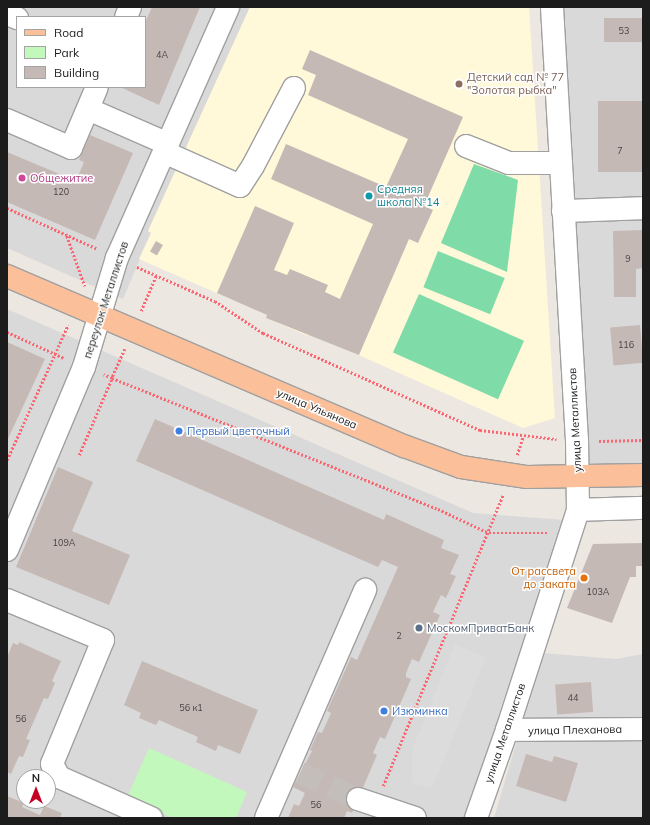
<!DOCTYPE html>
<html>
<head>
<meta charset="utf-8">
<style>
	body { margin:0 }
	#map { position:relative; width:650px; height:825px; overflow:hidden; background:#ede7e1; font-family:Mulish,sans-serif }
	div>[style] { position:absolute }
	.residential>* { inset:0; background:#dad9d9 }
	.education>* { inset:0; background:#fff8d9 }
	.park>* { inset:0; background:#c3f8bd }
	.pitch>* { inset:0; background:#7fdca8; transform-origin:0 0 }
	.parking>* { inset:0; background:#dcdcdc }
	.building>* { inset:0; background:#c5b9b5; transform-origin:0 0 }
	.minor-tunnel>* { height:22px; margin-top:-11px; transform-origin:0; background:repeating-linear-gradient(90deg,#c3beba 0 22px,transparent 0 33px) }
	.path>* { height:2.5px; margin-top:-1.25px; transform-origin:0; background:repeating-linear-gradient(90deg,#f86772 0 2px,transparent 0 4px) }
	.roads { filter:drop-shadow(1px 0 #a0a0a0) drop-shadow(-1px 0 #a0a0a0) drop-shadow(0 1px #a0a0a0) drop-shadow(0 -1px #a0a0a0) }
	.minor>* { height:22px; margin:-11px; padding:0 11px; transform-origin:11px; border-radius:11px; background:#fff }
	.major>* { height:22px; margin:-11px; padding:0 11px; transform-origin:11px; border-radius:11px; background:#fbbf99 }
	.dots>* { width:11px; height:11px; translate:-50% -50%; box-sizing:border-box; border:2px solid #fff; border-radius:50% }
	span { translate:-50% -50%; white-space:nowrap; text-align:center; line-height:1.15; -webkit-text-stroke:3px #fff; paint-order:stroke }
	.number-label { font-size:9px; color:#464342 }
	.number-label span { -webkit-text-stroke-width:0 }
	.education-label { font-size:11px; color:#785e54 }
	.left { translate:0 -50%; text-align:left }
	.hotel-label { font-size:11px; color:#b23c85 }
	.culture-label { font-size:11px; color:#0d838f }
	.street-label { font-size:11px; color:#1c1c1c }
	.shop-label { font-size:11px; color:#366cbe }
	.food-label { font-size:11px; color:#c56008 }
	.right { translate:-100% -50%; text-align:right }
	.service-label { font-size:11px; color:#4e5e75 }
	.frame { position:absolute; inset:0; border:8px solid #1c1c1c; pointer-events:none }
	.legend { position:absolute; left:16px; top:16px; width:130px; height:72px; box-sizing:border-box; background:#fff; border:1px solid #a4a4a4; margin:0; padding:5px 7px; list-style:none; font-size:12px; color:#1c1c1c }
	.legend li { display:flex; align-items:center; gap:8px; height:20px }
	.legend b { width:20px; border:1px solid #a4a4a4 }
	.north { position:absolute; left:16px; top:769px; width:40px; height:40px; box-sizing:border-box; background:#fff; border:1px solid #a4a4a4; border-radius:50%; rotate:0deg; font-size:11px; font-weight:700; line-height:16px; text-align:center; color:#1c1c1c }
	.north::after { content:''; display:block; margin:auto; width:14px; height:18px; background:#c60224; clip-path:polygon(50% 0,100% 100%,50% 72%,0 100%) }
</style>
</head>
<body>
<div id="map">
	<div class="residential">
		<i style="clip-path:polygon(evenodd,7px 7px,250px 7px,148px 231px,151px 233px,123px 299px,7px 248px,7px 7px,17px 17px,145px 17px,145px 87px,17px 87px,17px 17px)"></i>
		<i style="clip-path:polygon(552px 7px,643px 7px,643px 475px,578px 477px)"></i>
		<i style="clip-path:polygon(evenodd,7px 309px,473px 513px,566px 520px,501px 707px,474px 818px,7px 818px,7px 309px,24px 777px,48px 777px,48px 801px,24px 801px,24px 777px)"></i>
		<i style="clip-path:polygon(543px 653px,616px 659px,643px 654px,643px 818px,494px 818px)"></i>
	</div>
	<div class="education">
		<i style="clip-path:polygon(250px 7px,529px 7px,555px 418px,523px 428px,309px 333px,308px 336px,266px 318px,267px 315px,139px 259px,151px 233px,148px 231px)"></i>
	</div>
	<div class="park">
		<i style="clip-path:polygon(149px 748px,247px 792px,236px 818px,173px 818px,127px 798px)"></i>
	</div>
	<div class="pitch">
		<i style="clip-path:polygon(474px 164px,518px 180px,507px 272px,441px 243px)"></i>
		<i style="left:438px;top:251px;width:72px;height:39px;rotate:22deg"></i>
		<i style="left:419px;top:294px;width:115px;height:64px;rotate:24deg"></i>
	</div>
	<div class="parking">
		<i style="clip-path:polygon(455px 644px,486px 658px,432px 788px,412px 783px,412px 750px)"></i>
	</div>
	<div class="building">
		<i style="clip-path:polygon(152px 7px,200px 7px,159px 105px,120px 87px,145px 87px,145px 23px)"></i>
		<i style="left:643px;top:18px;width:24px;height:39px;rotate:90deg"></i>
		<i style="clip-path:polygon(310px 50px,463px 117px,424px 206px,433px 210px,418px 243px,409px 239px,359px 355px,266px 318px,267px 315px,217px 293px,255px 206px,294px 223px,274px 270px,287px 275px,290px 269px,328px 285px,325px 292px,340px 299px,373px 224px,271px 179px,286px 144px,386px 187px,408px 139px,308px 95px,316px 75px,302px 69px)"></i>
		<i style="left:643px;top:101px;width:71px;height:45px;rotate:90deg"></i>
		<i style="clip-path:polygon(90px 135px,133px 153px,95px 240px,7px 202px,7px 152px,76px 181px,84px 162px,79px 160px)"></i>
		<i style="clip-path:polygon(643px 230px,643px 268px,636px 269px,636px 297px,614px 297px,613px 231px)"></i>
		<i style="left:156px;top:241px;width:8px;height:12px;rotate:30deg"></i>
		<i style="left:640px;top:325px;width:38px;height:30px;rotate:85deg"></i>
		<i style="clip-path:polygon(7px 342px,45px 359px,7px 441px)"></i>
		<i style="clip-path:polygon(155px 419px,384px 520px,386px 514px,444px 540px,441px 548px,459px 555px,450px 574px,456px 576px,446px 598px,441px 595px,433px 612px,440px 615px,419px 662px,412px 659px,406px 673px,406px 677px,411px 679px,385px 739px,380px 737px,373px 753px,377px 755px,352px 813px,347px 811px,344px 818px,288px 818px,294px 804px,299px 806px,305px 793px,293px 787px,312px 751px,310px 750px,318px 732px,322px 733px,331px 713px,327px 711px,351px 657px,357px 660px,398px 567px,382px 560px,378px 567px,136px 461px)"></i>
		<i style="clip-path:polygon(58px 467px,93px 482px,72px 531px,130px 555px,109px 605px,16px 567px)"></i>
		<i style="clip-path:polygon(643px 543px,643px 566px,636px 566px,636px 577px,630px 577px,612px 623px,567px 608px,593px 544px)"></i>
		<i style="clip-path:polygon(19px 642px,61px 661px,52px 681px,55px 683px,48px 699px,44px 698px,26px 739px,30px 740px,23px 757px,19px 756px,11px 774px,7px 772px,7px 657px,13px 643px,18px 645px)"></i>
		<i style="clip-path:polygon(142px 661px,258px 710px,240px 754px,218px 745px,216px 751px,196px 742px,198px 737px,159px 720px,156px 725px,139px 718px,141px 713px,124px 705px)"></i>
		<i style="left:591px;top:682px;width:30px;height:36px;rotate:86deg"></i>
		<i style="clip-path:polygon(526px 754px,552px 762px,554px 756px,578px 763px,566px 802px,516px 786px)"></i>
		<i style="clip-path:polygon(7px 796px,24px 803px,22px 807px,40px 815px,44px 806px,62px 813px,60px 818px,7px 818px)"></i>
	</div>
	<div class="minor-tunnel">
		<i style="left:300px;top:773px;width:64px;rotate:24.1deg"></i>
	</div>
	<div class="path">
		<i style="left:7px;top:208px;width:100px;rotate:24.3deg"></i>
		<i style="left:67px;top:236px;width:53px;rotate:70.2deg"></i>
		<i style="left:137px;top:267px;width:85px;rotate:23.6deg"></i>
		<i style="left:215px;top:301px;width:58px;rotate:33.7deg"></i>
		<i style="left:263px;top:333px;width:238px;rotate:24.1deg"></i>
		<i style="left:480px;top:430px;width:77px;rotate:6.8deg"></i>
		<i style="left:141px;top:311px;width:39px;rotate:-67deg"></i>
		<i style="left:7px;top:332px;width:63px;rotate:24.5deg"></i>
		<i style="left:125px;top:349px;width:32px;rotate:114deg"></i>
		<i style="left:112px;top:378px;width:351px;rotate:21.9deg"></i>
		<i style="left:438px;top:509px;width:56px;rotate:25.2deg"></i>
		<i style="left:489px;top:533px;width:60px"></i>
		<i style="left:599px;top:441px;width:44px;rotate:-1.3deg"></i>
		<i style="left:79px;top:455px;width:84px;rotate:-66.8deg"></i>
		<i style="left:112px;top:378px;width:9px;rotate:-159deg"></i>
		<i style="left:517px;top:455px;width:20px;rotate:-72deg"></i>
		<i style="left:7px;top:460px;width:148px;rotate:-65.7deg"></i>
		<i style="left:383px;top:786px;width:315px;rotate:-67.6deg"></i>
	</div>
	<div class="roads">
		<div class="minor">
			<i style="left:7px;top:14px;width:11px;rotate:22deg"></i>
			<i style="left:126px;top:17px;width:11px;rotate:-68deg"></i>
			<i style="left:88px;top:109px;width:87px;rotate:23.6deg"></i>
			<i style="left:7px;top:120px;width:70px;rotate:23.6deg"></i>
			<i style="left:71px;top:148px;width:66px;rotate:-66.9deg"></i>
			<i style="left:466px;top:146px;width:46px;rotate:21.6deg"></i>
			<i style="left:509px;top:163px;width:51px"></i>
			<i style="left:164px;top:152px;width:83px;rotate:24.1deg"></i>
			<i style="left:240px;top:186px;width:24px;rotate:-57deg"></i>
			<i style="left:253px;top:166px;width:88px;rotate:-62.3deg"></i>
			<i style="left:563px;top:211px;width:80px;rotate:-2.1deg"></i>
			<i style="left:578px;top:510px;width:65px;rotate:-1.8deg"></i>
			<i style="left:7px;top:550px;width:199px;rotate:-67.2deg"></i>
			<i style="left:84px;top:367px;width:114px;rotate:-73.2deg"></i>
			<i style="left:117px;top:258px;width:274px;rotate:-66.1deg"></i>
			<i style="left:7px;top:600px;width:104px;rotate:22.6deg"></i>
			<i style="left:103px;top:640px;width:134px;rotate:112.4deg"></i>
			<i style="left:52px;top:764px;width:15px;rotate:62deg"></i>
			<i style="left:59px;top:777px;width:101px;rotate:24deg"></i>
			<i style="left:507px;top:730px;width:136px;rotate:-0.4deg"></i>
			<i style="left:358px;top:799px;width:60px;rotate:18.4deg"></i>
			<i style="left:266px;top:818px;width:249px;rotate:-66.5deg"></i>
			<i style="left:476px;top:818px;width:93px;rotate:-70.6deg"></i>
			<i style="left:507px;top:730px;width:231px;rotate:-72.1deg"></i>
			<i style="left:578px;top:510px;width:69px;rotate:-90.8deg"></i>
			<i style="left:577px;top:441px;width:435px;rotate:-93.3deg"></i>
		</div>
		<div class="major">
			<i style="left:7px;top:276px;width:432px;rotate:23.2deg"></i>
			<i style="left:404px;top:446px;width:61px;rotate:20.2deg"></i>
			<i style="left:461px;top:467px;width:67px;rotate:8.6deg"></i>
			<i style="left:527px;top:477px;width:116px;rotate:-1deg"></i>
		</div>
	</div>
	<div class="dots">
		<i style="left:459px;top:84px;background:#8d6e63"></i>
		<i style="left:22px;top:178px;background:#d1479c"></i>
		<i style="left:369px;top:196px;background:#0f9aa8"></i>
		<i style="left:179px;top:431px;background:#3f7fe0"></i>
		<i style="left:584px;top:578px;background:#e8710a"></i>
		<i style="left:419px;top:628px;background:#5c6f8a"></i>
		<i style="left:384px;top:711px;background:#3f7fe0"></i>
	</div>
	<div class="number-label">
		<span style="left:624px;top:31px">53</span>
		<span style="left:162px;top:55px">4А</span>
		<span style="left:620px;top:151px">7</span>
		<span style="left:61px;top:192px">120</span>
		<span style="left:628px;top:259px">9</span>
		<span style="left:626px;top:345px">116</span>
		<span style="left:64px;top:543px">109А</span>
		<span style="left:598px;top:592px">103А</span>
		<span style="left:399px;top:636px">2</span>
		<span style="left:573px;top:698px">44</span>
		<span style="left:191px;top:708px">56 к1</span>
		<span style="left:21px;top:719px">56</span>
		<span style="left:316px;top:805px">56</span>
	</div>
	<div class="education-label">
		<span class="left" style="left:467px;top:84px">Детский сад № 77<br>"Золотая рыбка"</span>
	</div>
	<div class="hotel-label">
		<span class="left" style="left:30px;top:178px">Общежитие</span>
	</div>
	<div class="culture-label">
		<span class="left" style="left:377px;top:196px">Средняя<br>школа №14</span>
	</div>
	<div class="street-label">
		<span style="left:106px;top:300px;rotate:-72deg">переулок Металлистов</span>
		<span style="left:317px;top:409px;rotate:23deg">улица Ульянова</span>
		<span style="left:575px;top:420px;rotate:-93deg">улица Металлистов</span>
		<span style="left:575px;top:730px;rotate:-1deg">улица Плеханова</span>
		<span style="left:505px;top:733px;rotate:-71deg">улица Металлистов</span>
	</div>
	<div class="shop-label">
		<span class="left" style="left:187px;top:431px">Первый цветочный</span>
		<span class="left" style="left:392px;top:711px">Изюминка</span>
	</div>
	<div class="food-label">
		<span class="right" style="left:576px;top:578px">От рассвета<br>до заката</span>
	</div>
	<div class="service-label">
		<span class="left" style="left:427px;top:628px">МоскомПриватБанк</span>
	</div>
	<div class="frame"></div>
	<ul class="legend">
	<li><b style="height:5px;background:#fbbf99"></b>Road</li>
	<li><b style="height:11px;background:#c3f8bd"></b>Park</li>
	<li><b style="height:11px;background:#c5b9b5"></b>Building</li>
	</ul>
	<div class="north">N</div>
</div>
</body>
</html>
